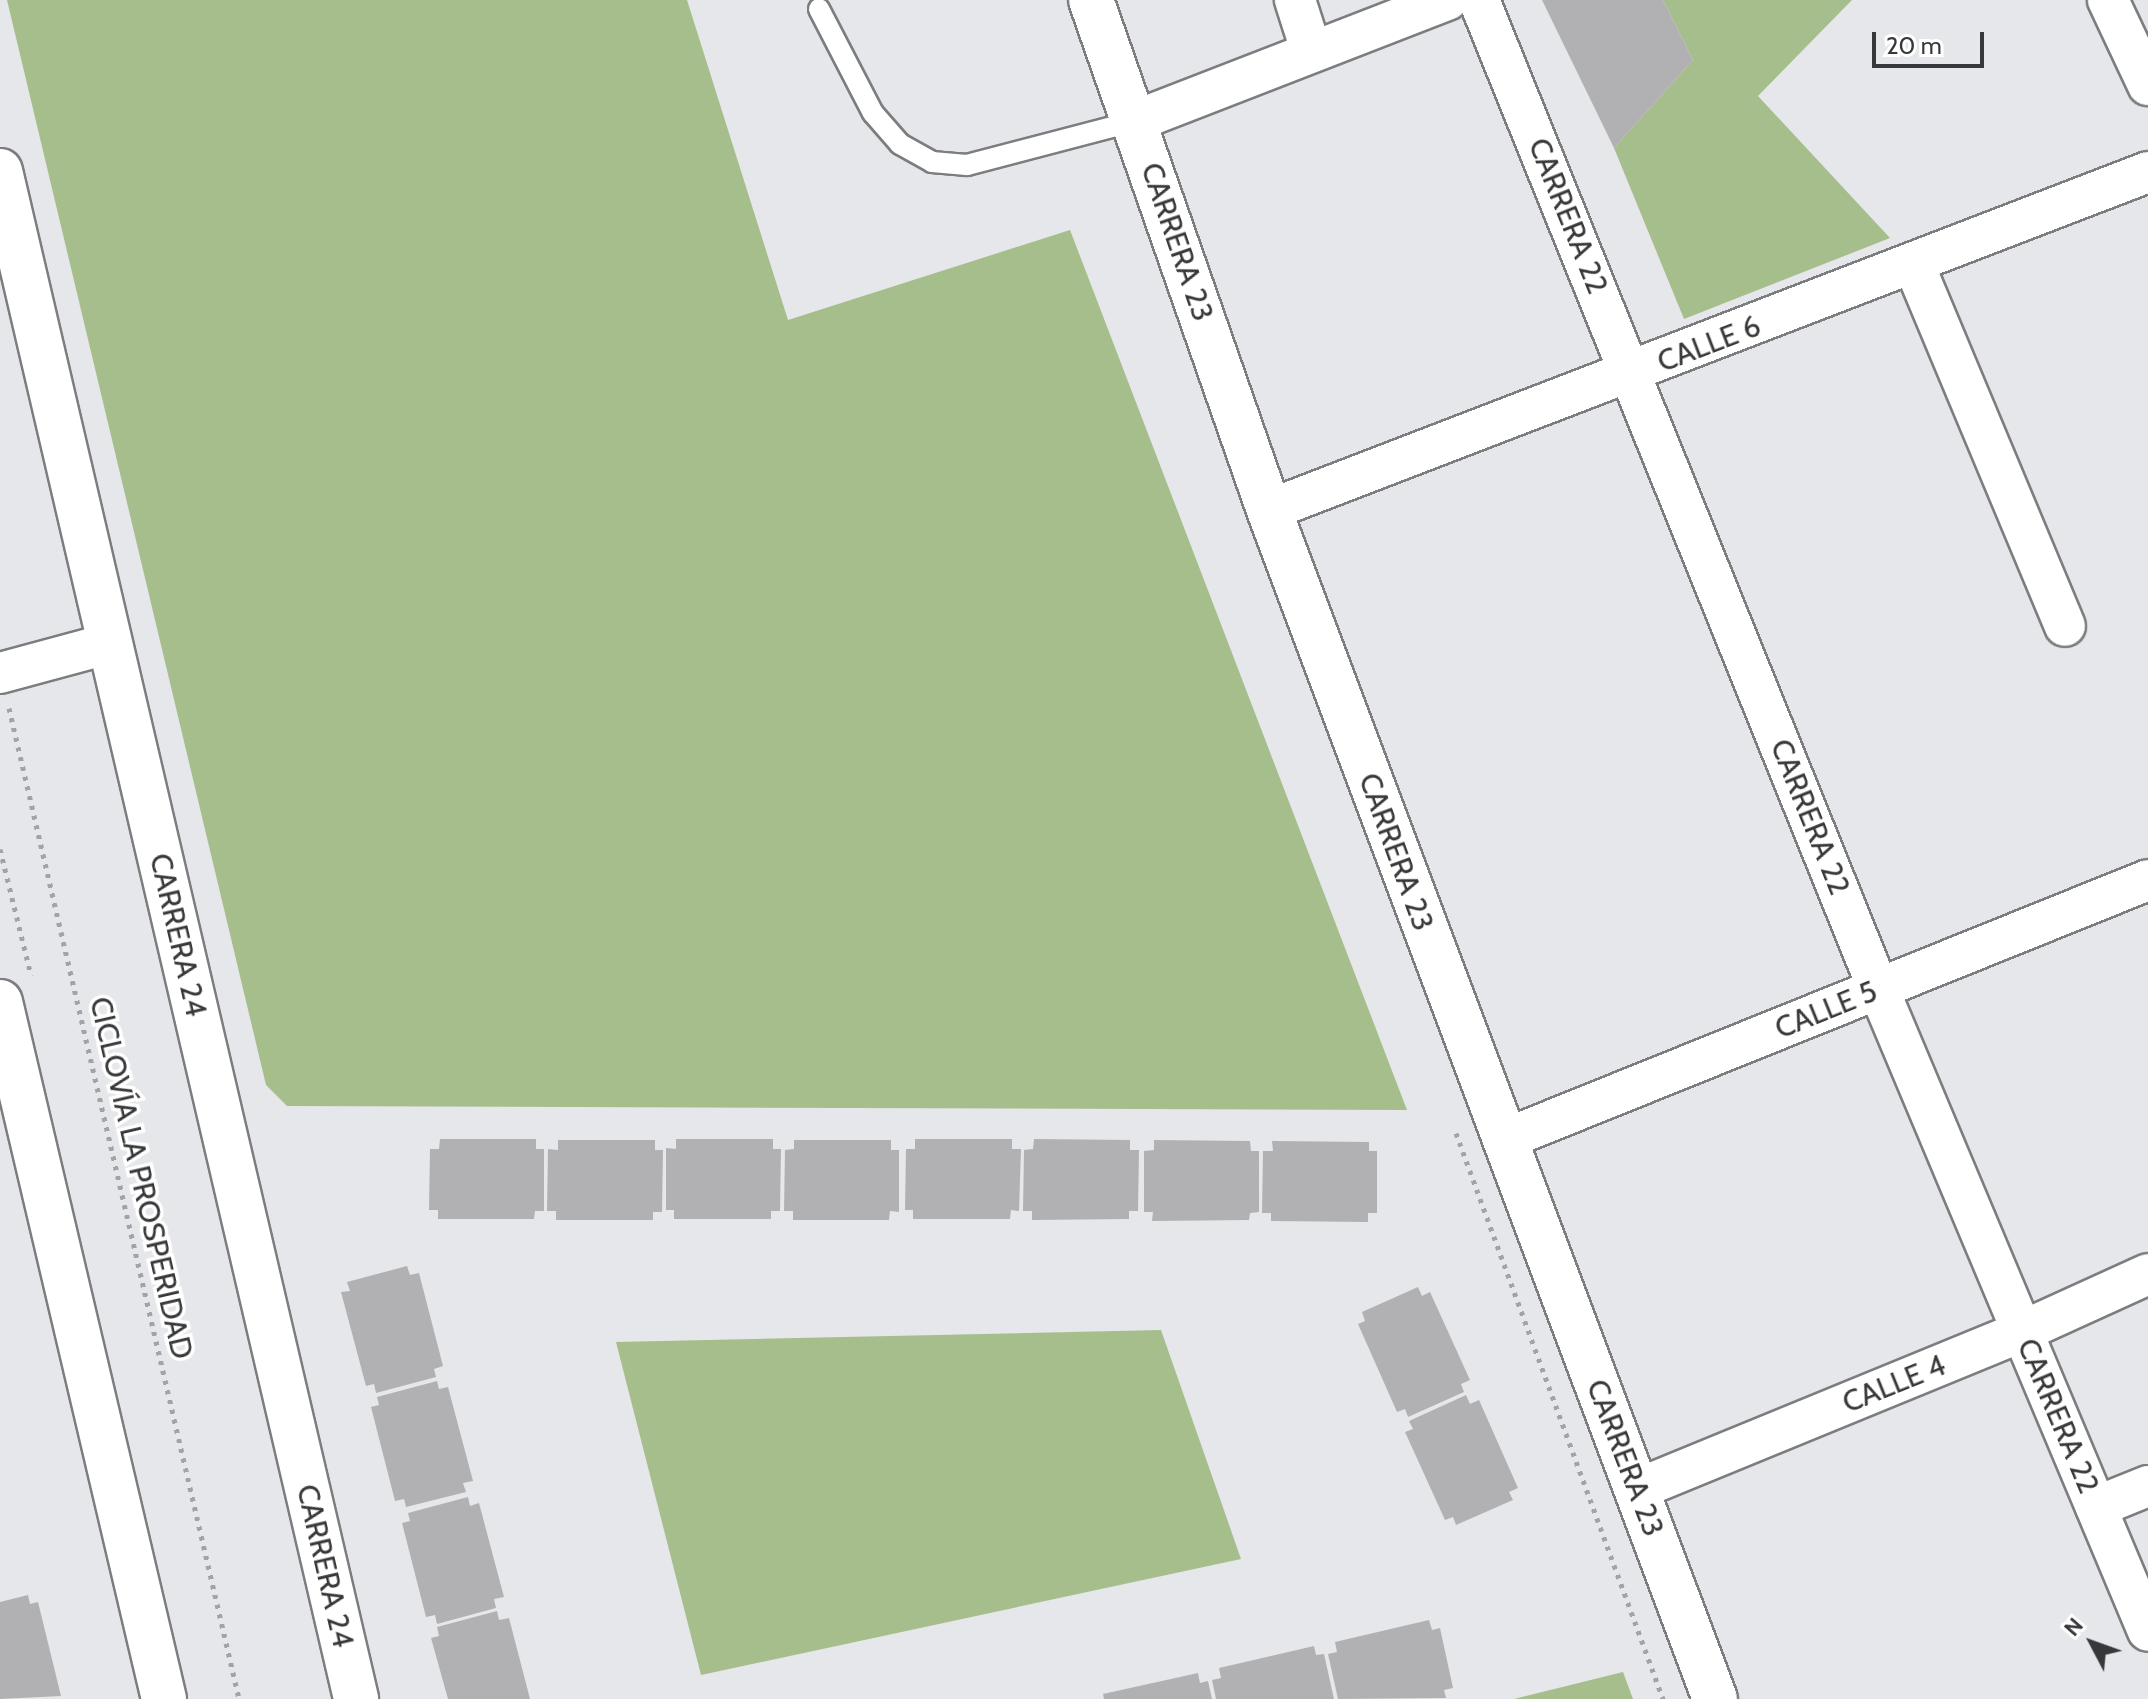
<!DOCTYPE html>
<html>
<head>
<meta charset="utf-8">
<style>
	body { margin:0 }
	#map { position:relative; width:2148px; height:1699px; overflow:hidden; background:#e6e7ea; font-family:Cabin,sans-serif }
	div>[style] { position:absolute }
	.green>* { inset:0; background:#a5be8c }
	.building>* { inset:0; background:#b1b1b3 }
	.path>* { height:5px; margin-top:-2.5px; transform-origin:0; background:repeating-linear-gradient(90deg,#a2a3a6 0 4px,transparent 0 10px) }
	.roads { filter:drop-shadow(2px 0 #7b7d7f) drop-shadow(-2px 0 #7b7d7f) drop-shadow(0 2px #7b7d7f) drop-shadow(0 -2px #7b7d7f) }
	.service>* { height:20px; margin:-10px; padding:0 10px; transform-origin:10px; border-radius:10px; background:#fff }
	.minor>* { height:40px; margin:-20px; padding:0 20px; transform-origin:20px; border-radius:20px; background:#fff }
	.tertiary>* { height:44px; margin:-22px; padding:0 22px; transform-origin:22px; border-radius:22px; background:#fff }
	span { translate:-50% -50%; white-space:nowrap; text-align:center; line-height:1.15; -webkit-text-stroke:7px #fff; paint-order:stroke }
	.street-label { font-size:30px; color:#373839 }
	.north { position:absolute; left:2052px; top:1603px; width:80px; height:80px; -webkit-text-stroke:6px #fff; paint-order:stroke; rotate:311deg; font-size:22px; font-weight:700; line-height:32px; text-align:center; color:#373839 }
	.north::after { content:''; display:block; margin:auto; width:28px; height:36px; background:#373839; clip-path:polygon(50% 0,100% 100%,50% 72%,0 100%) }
	.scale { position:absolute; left:1872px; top:32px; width:112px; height:36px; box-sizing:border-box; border:4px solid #373839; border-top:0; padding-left:10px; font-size:24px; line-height:28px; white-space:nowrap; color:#373839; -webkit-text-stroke:6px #fff; paint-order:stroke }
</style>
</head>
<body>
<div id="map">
	<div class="green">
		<i style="clip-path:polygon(7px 0,687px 0,788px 320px,1070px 230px,1407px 1110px,287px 1106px,266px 1085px)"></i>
		<i style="clip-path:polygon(1663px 0,1852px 0,1758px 96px,1890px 238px,1684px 319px,1614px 148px,1693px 60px)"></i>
		<i style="clip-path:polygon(1161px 1330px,1241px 1559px,701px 1675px,616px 1342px)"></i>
		<i style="clip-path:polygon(1623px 1672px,1633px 1699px,1514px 1699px)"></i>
	</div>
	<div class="building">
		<i style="clip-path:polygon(1542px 0,1663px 0,1693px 60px,1614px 148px)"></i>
		<i style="clip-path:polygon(440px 1139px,536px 1139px,536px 1149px,544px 1149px,544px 1211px,535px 1211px,534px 1219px,438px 1219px,438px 1210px,429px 1210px,430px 1149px,439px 1149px)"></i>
		<i style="clip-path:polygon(676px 1139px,773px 1139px,773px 1149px,781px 1149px,780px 1211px,771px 1211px,771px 1219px,674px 1219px,674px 1210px,666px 1210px,666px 1148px,676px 1149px)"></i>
		<i style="clip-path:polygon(915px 1139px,1012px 1139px,1012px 1149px,1021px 1149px,1019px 1211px,1011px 1210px,1010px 1219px,913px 1219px,913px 1210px,905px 1210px,906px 1149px,915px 1149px)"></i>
		<i style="clip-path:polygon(1034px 1139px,1130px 1140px,1130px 1150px,1139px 1150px,1138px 1211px,1129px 1211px,1129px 1219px,1032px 1220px,1032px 1211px,1023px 1211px,1024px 1150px,1033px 1149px)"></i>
		<i style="clip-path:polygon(558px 1140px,655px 1140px,655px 1150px,663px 1150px,662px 1212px,653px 1212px,653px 1220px,556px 1220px,556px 1211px,547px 1211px,548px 1149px,558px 1150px)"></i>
		<i style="clip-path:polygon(794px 1140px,891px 1140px,891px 1150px,899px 1150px,899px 1212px,890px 1211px,889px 1220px,793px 1220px,793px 1211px,784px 1211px,785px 1150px,794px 1149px)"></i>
		<i style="clip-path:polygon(1154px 1140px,1250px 1141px,1251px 1151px,1259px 1151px,1259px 1212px,1250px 1213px,1249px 1220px,1152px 1221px,1153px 1212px,1144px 1212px,1144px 1151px,1154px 1150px)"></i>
		<i style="clip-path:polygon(1272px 1141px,1369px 1142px,1369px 1151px,1377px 1151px,1377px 1213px,1368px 1213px,1368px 1222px,1271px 1221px,1271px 1213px,1262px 1213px,1263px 1151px,1273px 1151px)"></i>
		<i style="clip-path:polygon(407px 1266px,410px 1275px,419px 1273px,443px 1366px,434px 1369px,436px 1377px,376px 1393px,374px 1384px,366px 1386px,341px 1292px,350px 1291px,347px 1282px)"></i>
		<i style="clip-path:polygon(1418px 1287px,1422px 1296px,1430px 1292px,1470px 1380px,1461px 1384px,1464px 1392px,1408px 1417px,1405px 1409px,1397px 1412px,1358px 1324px,1365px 1321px,1362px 1312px)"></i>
		<i style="clip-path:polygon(437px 1381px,439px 1389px,448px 1387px,473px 1481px,463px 1483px,466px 1492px,406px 1507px,404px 1499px,395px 1501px,371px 1407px,379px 1405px,377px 1397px)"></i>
		<i style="clip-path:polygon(1466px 1395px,1470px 1404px,1479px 1400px,1518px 1488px,1509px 1492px,1513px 1500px,1456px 1525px,1453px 1517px,1445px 1520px,1405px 1432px,1413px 1429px,1409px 1421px)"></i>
		<i style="clip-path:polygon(468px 1497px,470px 1506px,479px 1503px,504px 1597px,494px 1599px,496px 1608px,437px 1624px,435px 1615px,426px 1617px,402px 1523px,410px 1521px,408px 1513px)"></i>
		<i style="clip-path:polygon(28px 1595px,30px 1604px,38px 1602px,61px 1696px,0 1699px,0 1602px)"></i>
		<i style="clip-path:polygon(497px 1611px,499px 1620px,509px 1618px,530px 1699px,448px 1699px,431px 1638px,439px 1636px,437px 1627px)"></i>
		<i style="clip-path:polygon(1429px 1620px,1432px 1630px,1440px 1628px,1453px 1688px,1444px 1690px,1446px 1698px,1338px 1699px,1328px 1654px,1337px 1652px,1335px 1642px)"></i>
		<i style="clip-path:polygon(1314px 1646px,1316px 1655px,1324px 1654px,1334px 1699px,1216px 1699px,1212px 1680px,1221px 1678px,1219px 1668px)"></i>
		<i style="clip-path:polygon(1198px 1673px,1200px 1683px,1208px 1681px,1212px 1699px,1104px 1699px,1103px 1694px)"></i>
	</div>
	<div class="path">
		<i style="left:9px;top:708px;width:1017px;rotate:76.93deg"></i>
		<i style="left:0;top:849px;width:130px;rotate:76.2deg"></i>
		<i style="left:1456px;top:1133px;width:603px;rotate:69.91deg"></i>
	</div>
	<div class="roads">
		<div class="service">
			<i style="left:819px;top:9px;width:117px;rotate:62.6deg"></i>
			<i style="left:873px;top:113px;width:41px;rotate:48.9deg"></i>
			<i style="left:900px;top:144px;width:37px;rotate:29deg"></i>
			<i style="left:932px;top:162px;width:35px;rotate:5deg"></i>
			<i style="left:967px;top:165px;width:174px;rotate:-14.7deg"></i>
		</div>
		<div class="minor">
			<i style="left:1295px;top:0;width:52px;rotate:72.3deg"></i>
			<i style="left:1479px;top:0;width:1066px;rotate:68.01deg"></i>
			<i style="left:1878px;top:988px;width:697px;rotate:67.22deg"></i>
			<i style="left:2108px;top:0;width:94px;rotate:64.8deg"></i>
			<i style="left:1135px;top:121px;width:335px;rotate:-21.2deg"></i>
			<i style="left:1914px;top:265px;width:391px;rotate:67.3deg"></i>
			<i style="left:1269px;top:510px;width:942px;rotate:-21.03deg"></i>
			<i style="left:0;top:673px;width:115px;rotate:-15.1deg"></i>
			<i style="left:1503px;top:1140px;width:695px;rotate:-21.95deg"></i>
			<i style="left:1638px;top:1489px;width:416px;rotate:-22.3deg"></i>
			<i style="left:2023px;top:1331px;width:137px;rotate:-24.5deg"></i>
			<i style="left:2096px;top:1507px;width:56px;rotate:-22deg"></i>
		</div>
		<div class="tertiary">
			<i style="left:1091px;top:0;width:540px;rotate:70.76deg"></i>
			<i style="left:1269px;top:510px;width:1270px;rotate:69.44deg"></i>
			<i style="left:0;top:171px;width:1569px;rotate:76.88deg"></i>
			<i style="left:0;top:1002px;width:716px;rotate:76.76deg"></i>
		</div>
	</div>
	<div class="street-label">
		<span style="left:1568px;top:216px;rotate:68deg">CARRERA 22</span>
		<span style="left:1177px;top:242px;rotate:71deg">CARRERA 23</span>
		<span style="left:1709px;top:344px;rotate:-21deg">CALLE 6</span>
		<span style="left:1810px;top:817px;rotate:68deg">CARRERA 22</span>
		<span style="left:1396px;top:852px;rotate:70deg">CARRERA 23</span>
		<span style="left:178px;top:935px;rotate:77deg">CARRERA 24</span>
		<span style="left:1826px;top:1010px;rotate:-22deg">CALLE 5</span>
		<span style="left:141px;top:1178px;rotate:77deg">CICLOVÍA LA PROSPERIDAD</span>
		<span style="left:1894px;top:1384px;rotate:-22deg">CALLE 4</span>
		<span style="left:2058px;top:1416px;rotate:67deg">CARRERA 22</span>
		<span style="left:1625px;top:1458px;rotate:69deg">CARRERA 23</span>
		<span style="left:325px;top:1566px;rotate:77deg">CARRERA 24</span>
	</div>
	<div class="north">N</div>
	<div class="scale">20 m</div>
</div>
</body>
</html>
